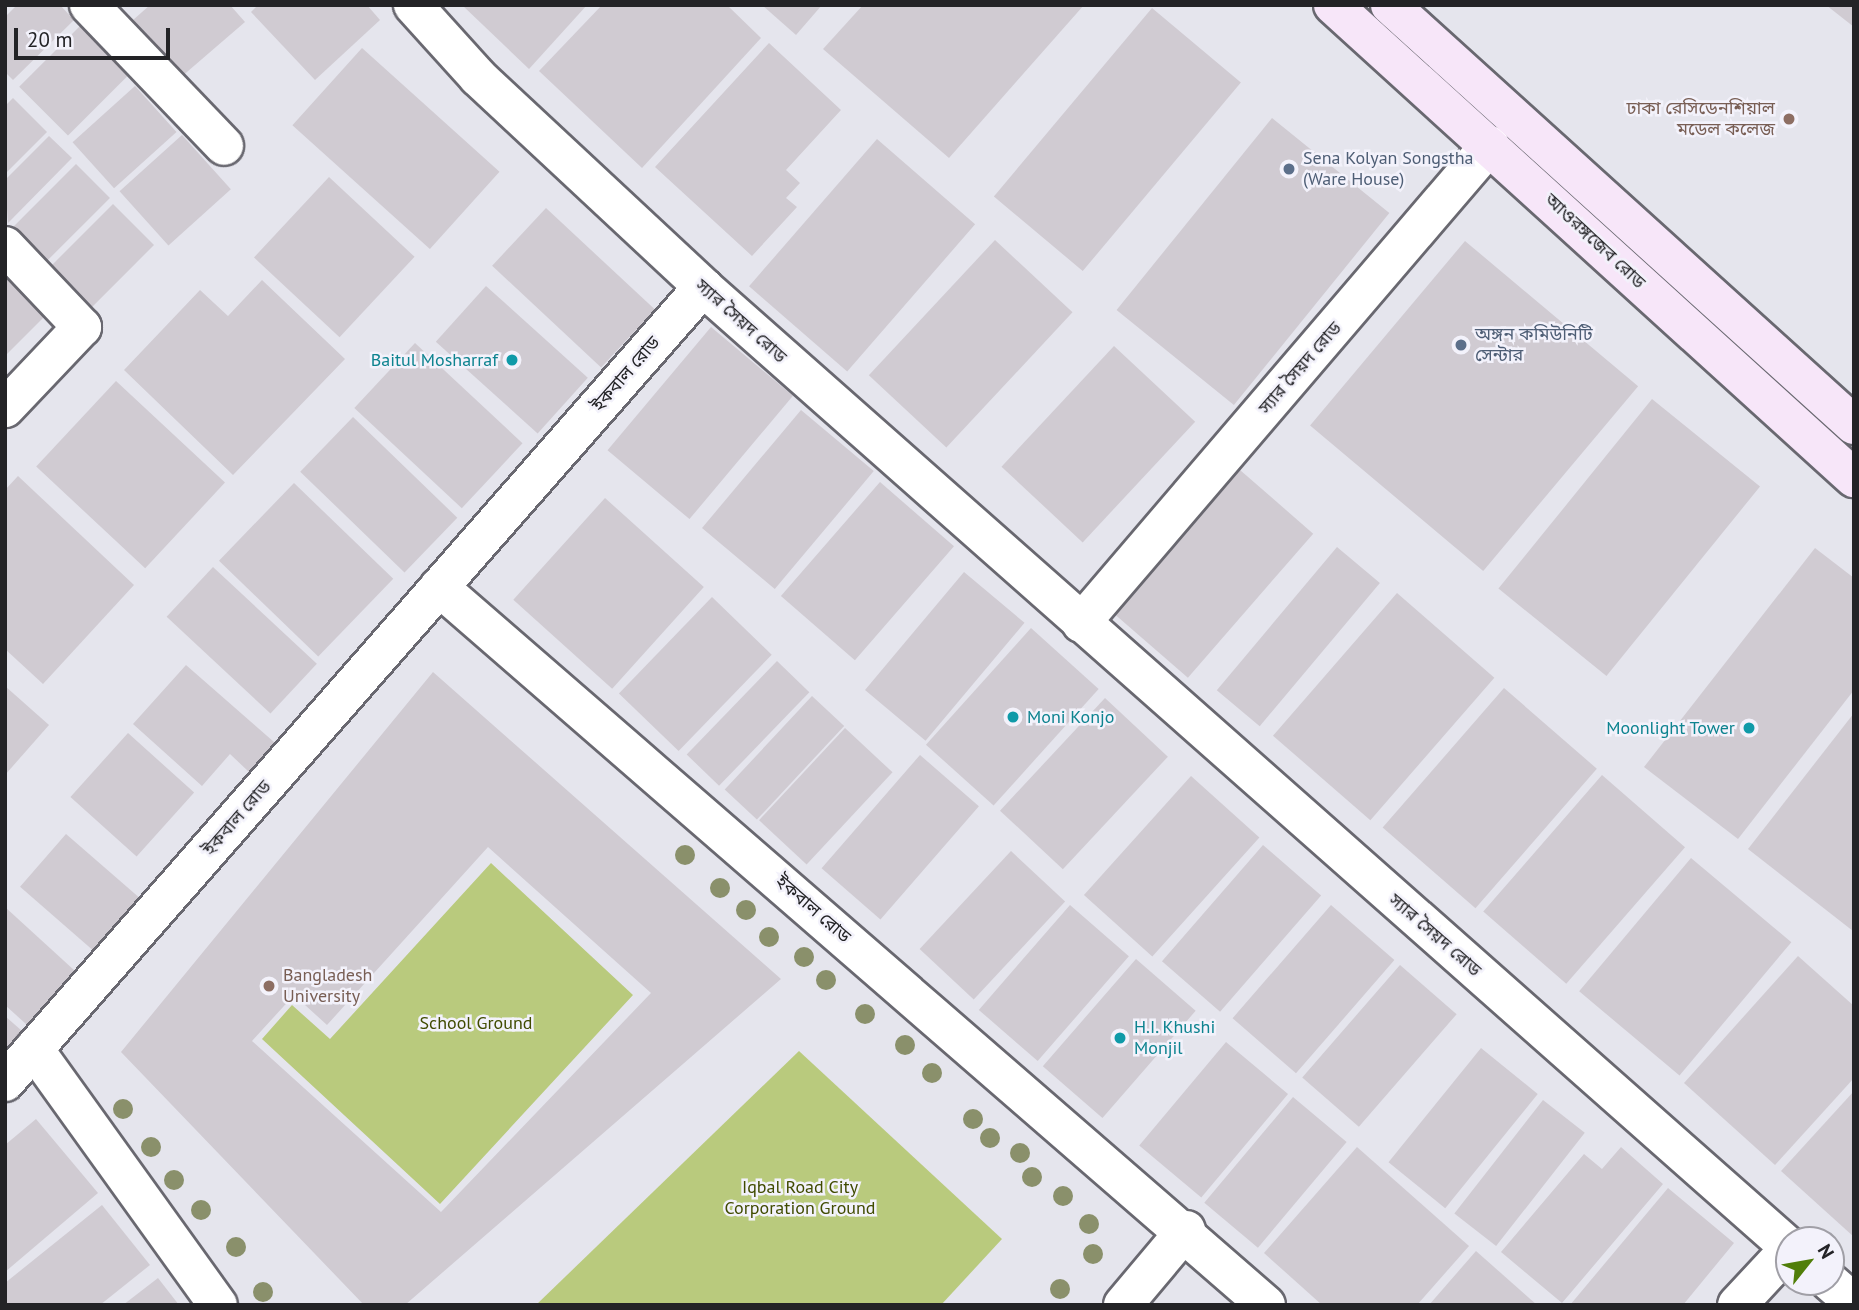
<!DOCTYPE html>
<html>
<head>
<meta charset="utf-8">
<style>
	body { margin:0 }
	#map { position:relative; width:1859px; height:1310px; overflow:hidden; background:#e5e5ed; font-family:"PT Sans","Noto Sans Bengali",sans-serif }
	div>[style] { position:absolute }
	.green>* { inset:0; background:#b9ca7d }
	.building>* { inset:0; background:#d0cbd2; transform-origin:0 0 }
	.roads { filter:drop-shadow(2px 0 #696870) drop-shadow(-2px 0 #696870) drop-shadow(0 2px #696870) drop-shadow(0 -2px #696870) }
	.street>* { height:38px; margin:-19px; padding:0 19px; transform-origin:19px; border-radius:19px; background:#fff }
	.secondary>* { height:38px; margin:-19px; padding:0 19px; transform-origin:19px; border-radius:19px; background:#f7e6f9 }
	.trees>* { width:20px; height:20px; margin:-10px; border-radius:50%; background:#8a906b }
	.dots>* { width:19px; height:19px; translate:-50% -50%; box-sizing:border-box; border:4px solid #f3f2fb; border-radius:50% }
	span { translate:-50% -50%; white-space:nowrap; text-align:center; line-height:1.15; -webkit-text-stroke:5px #f3f2fb; paint-order:stroke }
	.education-label { font-size:18px; color:#785e54 }
	.right { translate:-100% -50%; text-align:right }
	.left { translate:0 -50%; text-align:left }
	.service-label { font-size:18px; color:#4e5e75 }
	.street-label { font-size:18px; color:#232326 }
	.culture-label { font-size:18px; color:#0d838f }
	.park-label { font-size:18px; color:#404b00 }
	.frame { position:absolute; inset:0; border:7px solid #232326; pointer-events:none }
	.north { position:absolute; left:1775px; top:1226px; width:70px; height:70px; box-sizing:border-box; background:#f3f2fb; border:2px solid #a09fa6; border-radius:50%; rotate:59deg; font-size:19px; font-weight:700; line-height:28px; text-align:center; color:#232326 }
	.north::after { content:''; display:block; margin:auto; width:24px; height:32px; background:#507e09; clip-path:polygon(50% 0,100% 100%,50% 72%,0 100%) }
	.scale { position:absolute; left:14px; top:28px; width:156px; height:32px; box-sizing:border-box; border:4px solid #232326; border-top:0; padding-left:9px; font-size:21px; line-height:24px; white-space:nowrap; color:#232326; -webkit-text-stroke:5px #f3f2fb; paint-order:stroke }
</style>
</head>
<body>
<div id="map">
	<div class="green">
		<i style="clip-path:polygon(491px 863px,633px 995px,440px 1204px,262px 1039px,292px 1005px,330px 1039px)"></i>
		<i style="clip-path:polygon(799px 1051px,1002px 1239px,941px 1305px,536px 1305px)"></i>
	</div>
	<div class="building">
		<i style="clip-path:polygon(17px 5px,60px 5px,74px 20px,13px 80px,5px 72px,5px 17px)"></i>
		<i style="clip-path:polygon(150px 5px,230px 5px,245px 22px,173px 84px,124px 28px)"></i>
		<i style="clip-path:polygon(258px 5px,367px 5px,380px 20px,315px 80px,251px 12px)"></i>
		<i style="clip-path:polygon(462px 5px,587px 5px,529px 69px)"></i>
		<i style="clip-path:polygon(602px 5px,727px 5px,761px 38px,642px 168px,539px 71px)"></i>
		<i style="clip-path:polygon(762px 5px,822px 5px,796px 35px)"></i>
		<i style="clip-path:polygon(863px 5px,1084px 5px,949px 158px,823px 49px)"></i>
		<i style="clip-path:polygon(1826px 5px,1854px 5px,1854px 27px)"></i>
		<i style="left:1152px;top:8px;width:116px;height:246px;rotate:40deg"></i>
		<i style="left:80px;top:26px;width:69px;height:86px;rotate:45deg"></i>
		<i style="clip-path:polygon(769px 43px,841px 110px,786px 170px,800px 183px,786px 198px,797px 207px,752px 256px,655px 167px)"></i>
		<i style="left:362px;top:48px;width:185px;height:104px;rotate:42deg"></i>
		<i style="left:135px;top:86px;width:62px;height:84px;rotate:48deg"></i>
		<i style="clip-path:polygon(13px 98px,47px 132px,5px 174px,5px 106px)"></i>
		<i style="left:1272px;top:118px;width:151px;height:247px;rotate:39deg"></i>
		<i style="left:182px;top:135px;width:73px;height:84px;rotate:48deg"></i>
		<i style="clip-path:polygon(49px 136px,72px 158px,8px 223px,5px 180px)"></i>
		<i style="left:877px;top:139px;width:130px;height:195px;rotate:41deg"></i>
		<i style="left:76px;top:164px;width:48px;height:90px;rotate:45deg"></i>
		<i style="left:329px;top:177px;width:117px;height:110px;rotate:43deg"></i>
		<i style="left:113px;top:204px;width:58px;height:89px;rotate:45deg"></i>
		<i style="left:546px;top:208px;width:149px;height:79px;rotate:43deg"></i>
		<i style="left:995px;top:240px;width:106px;height:185px;rotate:43deg"></i>
		<i style="left:1465px;top:241px;width:226px;height:241px;rotate:40deg"></i>
		<i style="clip-path:polygon(5px 270px,49px 312px,5px 356px)"></i>
		<i style="clip-path:polygon(262px 280px,345px 359px,233px 475px,124px 370px,200px 290px,228px 316px)"></i>
		<i style="left:486px;top:286px;width:137px;height:75px;rotate:42deg"></i>
		<i style="left:711px;top:327px;width:107px;height:161px;rotate:40deg"></i>
		<i style="left:415px;top:343px;width:147px;height:89px;rotate:43deg"></i>
		<i style="left:1114px;top:346px;width:111px;height:165px;rotate:43deg"></i>
		<i style="left:116px;top:381px;width:149px;height:117px;rotate:43deg"></i>
		<i style="left:1652px;top:399px;width:139px;height:244px;rotate:39deg"></i>
		<i style="left:801px;top:410px;width:95px;height:154px;rotate:40deg"></i>
		<i style="left:353px;top:417px;width:145px;height:76px;rotate:44deg"></i>
		<i style="left:1240px;top:470px;width:97px;height:191px;rotate:41deg"></i>
		<i style="clip-path:polygon(18px 476px,134px 585px,43px 684px,5px 649px,5px 490px)"></i>
		<i style="left:880px;top:482px;width:98px;height:151px;rotate:41deg"></i>
		<i style="left:294px;top:483px;width:138px;height:108px;rotate:44deg"></i>
		<i style="left:605px;top:498px;width:133px;height:137px;rotate:42deg"></i>
		<i style="left:1337px;top:547px;width:56px;height:187px;rotate:40deg"></i>
		<i style="clip-path:polygon(1815px 548px,1854px 578px,1854px 690px,1738px 839px,1644px 767px)"></i>
		<i style="left:213px;top:567px;width:142px;height:68px;rotate:43deg"></i>
		<i style="left:964px;top:572px;width:79px;height:154px;rotate:40deg"></i>
		<i style="left:1397px;top:593px;width:129px;height:189px;rotate:41deg"></i>
		<i style="left:712px;top:597px;width:83px;height:134px;rotate:44deg"></i>
		<i style="left:1031px;top:628px;width:91px;height:157px;rotate:42deg"></i>
		<i style="left:777px;top:661px;width:45px;height:130px;rotate:44deg"></i>
		<i style="clip-path:polygon(186px 665px,290px 756px,249px 772px,230px 754px,202px 786px,133px 724px)"></i>
		<i style="clip-path:polygon(evenodd,433px 672px,781px 979px,405px 1305px,364px 1305px,121px 1052px,433px 672px,488px 847px,651px 993px,441px 1212px,252px 1041px,294px 995px,327px 1025px,488px 847px)"></i>
		<i style="clip-path:polygon(5px 686px,49px 725px,5px 775px)"></i>
		<i style="left:1504px;top:688px;width:123px;height:185px;rotate:41deg"></i>
		<i style="left:812px;top:696px;width:44px;height:128px;rotate:43deg"></i>
		<i style="left:1105px;top:698px;width:86px;height:154px;rotate:43deg"></i>
		<i style="clip-path:polygon(1854px 713px,1854px 929px,1853px 931px,1748px 849px)"></i>
		<i style="left:845px;top:728px;width:65px;height:126px;rotate:43deg"></i>
		<i style="left:128px;top:733px;width:89px;height:86px;rotate:42deg"></i>
		<i style="left:920px;top:755px;width:78px;height:150px;rotate:41deg"></i>
		<i style="left:1602px;top:775px;width:110px;height:181px;rotate:41deg"></i>
		<i style="left:1191px;top:776px;width:92px;height:160px;rotate:42deg"></i>
		<i style="left:66px;top:834px;width:103px;height:70px;rotate:41deg"></i>
		<i style="left:1263px;top:845px;width:77px;height:154px;rotate:41deg"></i>
		<i style="left:1011px;top:851px;width:74px;height:134px;rotate:43deg"></i>
		<i style="left:1691px;top:858px;width:131px;height:174px;rotate:40deg"></i>
		<i style="left:1070px;top:905px;width:78px;height:139px;rotate:41deg"></i>
		<i style="left:1331px;top:905px;width:84px;height:150px;rotate:41deg"></i>
		<i style="clip-path:polygon(5px 907px,86px 981px,37px 1034px,5px 1005px)"></i>
		<i style="clip-path:polygon(1798px 956px,1854px 1006px,1854px 1078px,1775px 1165px,1684px 1083px)"></i>
		<i style="left:1136px;top:959px;width:79px;height:142px;rotate:41deg"></i>
		<i style="left:1400px;top:965px;width:75px;height:149px;rotate:41deg"></i>
		<i style="clip-path:polygon(5px 1016px,30px 1038px,5px 1066px)"></i>
		<i style="left:1226px;top:1042px;width:81px;height:135px;rotate:40deg"></i>
		<i style="left:1481px;top:1048px;width:73px;height:147px;rotate:39deg"></i>
		<i style="clip-path:polygon(1854px 1091px,1854px 1237px,1781px 1171px)"></i>
		<i style="left:1293px;top:1097px;width:70px;height:138px;rotate:40deg"></i>
		<i style="left:1543px;top:1100px;width:53px;height:144px;rotate:38deg"></i>
		<i style="clip-path:polygon(36px 1119px,98px 1193px,5px 1272px,5px 1145px)"></i>
		<i style="clip-path:polygon(1357px 1147px,1469px 1246px,1417px 1305px,1322px 1305px,1264px 1253px)"></i>
		<i style="clip-path:polygon(1621px 1147px,1663px 1184px,1562px 1303px,1501px 1252px,1584px 1154px,1602px 1169px)"></i>
		<i style="clip-path:polygon(1668px 1188px,1734px 1243px,1683px 1305px,1570px 1305px)"></i>
		<i style="clip-path:polygon(102px 1205px,150px 1265px,100px 1305px,5px 1305px,5px 1283px)"></i>
		<i style="clip-path:polygon(1476px 1251px,1537px 1305px,1429px 1305px)"></i>
		<i style="clip-path:polygon(158px 1278px,179px 1305px,123px 1305px)"></i>
	</div>
	<div class="roads">
		<div class="street">
			<i style="left:89px;top:5px;width:195px;rotate:46.2deg"></i>
			<i style="left:413px;top:5px;width:97px;rotate:47.9deg"></i>
			<i style="left:478px;top:77px;width:308px;rotate:43deg"></i>
			<i style="left:703px;top:287px;width:1449px;rotate:41.48deg"></i>
			<i style="left:5px;top:246px;width:112px;rotate:46.5deg"></i>
			<i style="left:82px;top:327px;width:112px;rotate:133.5deg"></i>
			<i style="left:439px;top:587px;width:1095px;rotate:40.96deg"></i>
			<i style="left:1081px;top:623px;width:629px;rotate:-49.45deg"></i>
			<i style="left:34px;top:1049px;width:315px;rotate:54.3deg"></i>
			<i style="left:5px;top:1082px;width:1058px;rotate:-48.72deg"></i>
			<i style="left:1830px;top:1282px;width:32px;rotate:41deg"></i>
			<i style="left:1123px;top:1305px;width:98px;rotate:-50deg"></i>
			<i style="left:1737px;top:1305px;width:76px;rotate:-47.1deg"></i>
		</div>
		<div class="secondary">
			<i style="left:1333px;top:5px;width:704px;rotate:42.24deg"></i>
			<i style="left:1390px;top:5px;width:626px;rotate:42.15deg"></i>
		</div>
	</div>
	<div class="trees">
		<i style="left:685px;top:855px"></i>
		<i style="left:720px;top:888px"></i>
		<i style="left:746px;top:910px"></i>
		<i style="left:769px;top:937px"></i>
		<i style="left:804px;top:957px"></i>
		<i style="left:826px;top:980px"></i>
		<i style="left:865px;top:1014px"></i>
		<i style="left:905px;top:1045px"></i>
		<i style="left:932px;top:1073px"></i>
		<i style="left:123px;top:1109px"></i>
		<i style="left:973px;top:1119px"></i>
		<i style="left:990px;top:1138px"></i>
		<i style="left:151px;top:1147px"></i>
		<i style="left:1020px;top:1153px"></i>
		<i style="left:1032px;top:1177px"></i>
		<i style="left:174px;top:1180px"></i>
		<i style="left:1063px;top:1196px"></i>
		<i style="left:201px;top:1210px"></i>
		<i style="left:1089px;top:1224px"></i>
		<i style="left:236px;top:1247px"></i>
		<i style="left:1093px;top:1254px"></i>
		<i style="left:1060px;top:1289px"></i>
		<i style="left:263px;top:1292px"></i>
	</div>
	<div class="dots">
		<i style="left:1789px;top:119px;background:#8d6e63"></i>
		<i style="left:1289px;top:169px;background:#5c6f8a"></i>
		<i style="left:1461px;top:345px;background:#5c6f8a"></i>
		<i style="left:512px;top:360px;background:#0f9aa8"></i>
		<i style="left:1013px;top:717px;background:#0f9aa8"></i>
		<i style="left:1749px;top:728px;background:#0f9aa8"></i>
		<i style="left:269px;top:986px;background:#8d6e63"></i>
		<i style="left:1120px;top:1038px;background:#0f9aa8"></i>
	</div>
	<div class="education-label">
		<span class="right" style="left:1775px;top:119px">ঢাকা রেসিডেনশিয়াল<br>মডেল কলেজ</span>
		<span class="left" style="left:283px;top:986px">Bangladesh<br>University</span>
	</div>
	<div class="service-label">
		<span class="left" style="left:1303px;top:169px">Sena Kolyan Songstha<br>(Ware House)</span>
		<span class="left" style="left:1475px;top:345px">অঙ্গন কমিউনিটি<br>সেন্টার</span>
	</div>
	<div class="street-label">
		<span style="left:1595px;top:241px;rotate:43deg">আওরঙ্গজেব রোড</span>
		<span style="left:741px;top:321px;rotate:42deg">স্যার সৈয়দ রোড</span>
		<span style="left:1300px;top:368px;rotate:-49deg">স্যার সৈয়দ রোড</span>
		<span style="left:626px;top:374px;rotate:-49deg">ইকবাল রোড</span>
		<span style="left:237px;top:818px;rotate:-49deg">ইকবাল রোড</span>
		<span style="left:813px;top:909px;rotate:41deg">ইকবাল রোড</span>
		<span style="left:1435px;top:935px;rotate:41deg">স্যার সৈয়দ রোড</span>
	</div>
	<div class="culture-label">
		<span class="right" style="left:498px;top:360px">Baitul Mosharraf</span>
		<span class="left" style="left:1027px;top:717px">Moni Konjo</span>
		<span class="right" style="left:1735px;top:728px">Moonlight Tower</span>
		<span class="left" style="left:1134px;top:1038px">H.I. Khushi<br>Monjil</span>
	</div>
	<div class="park-label">
		<span style="left:476px;top:1023px">School Ground</span>
		<span style="left:800px;top:1198px">Iqbal Road City<br>Corporation Ground</span>
	</div>
	<div class="frame"></div>
	<div class="north">N</div>
	<div class="scale">20 m</div>
</div>
</body>
</html>
